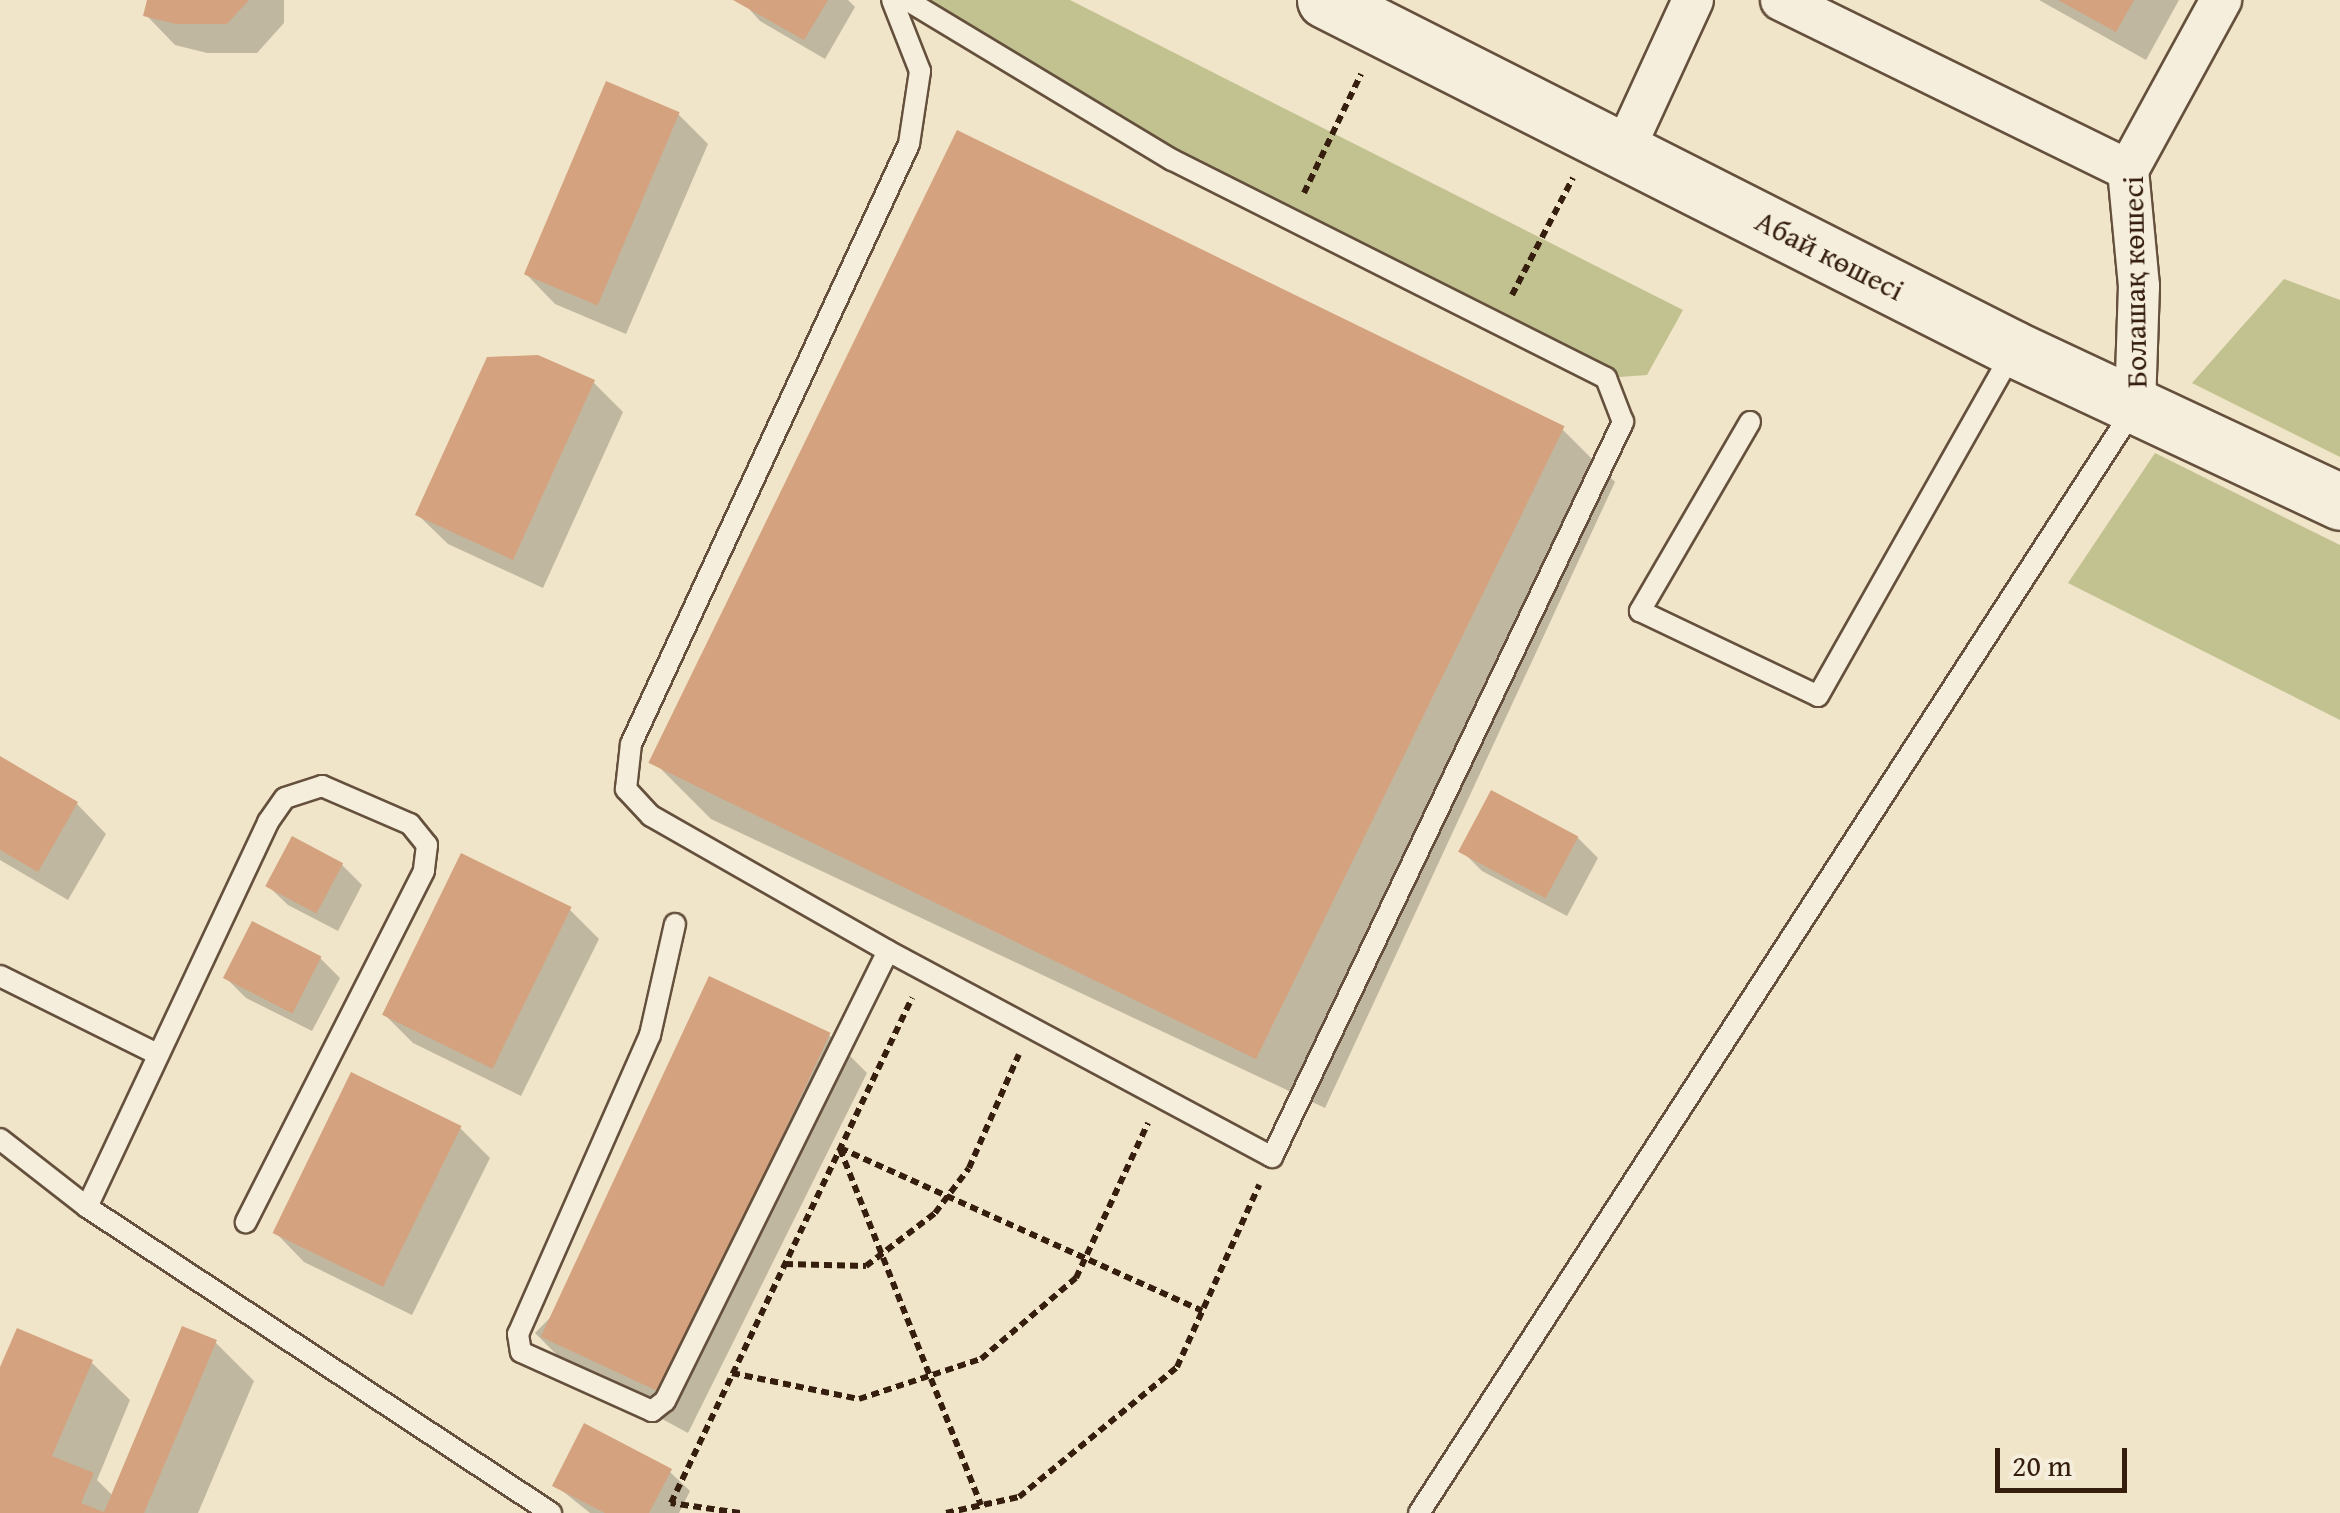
<!DOCTYPE html>
<html>
<head>
<meta charset="utf-8">
<style>
	body { margin:0 }
	#map { position:relative; width:2340px; height:1513px; overflow:hidden; background:#f1e5c9; font-family:"Gentium Book Plus",serif }
	div>[style] { position:absolute }
	.green>* { inset:0; background:#c2c291 }
	.shadow>* { inset:0; background:#0003 }
	.building>* { inset:0; background:#d4a27e; transform-origin:0 0 }
	.path>* { height:6px; margin-top:-3px; transform-origin:0; background:repeating-linear-gradient(90deg,#351e0d 0 8px,transparent 0 13px) }
	.roads { filter:drop-shadow(2px 0 #64503c) drop-shadow(-2px 0 #64503c) drop-shadow(0 2px #64503c) drop-shadow(0 -2px #64503c) }
	.lane>* { height:20px; margin:-10px; padding:0 10px; transform-origin:10px; border-radius:10px; background:#f6eedc }
	.street>* { height:40px; margin:-20px; padding:0 20px; transform-origin:20px; border-radius:20px; background:#f6eedc }
	.secondary>* { height:55px; margin:-27.5px; padding:0 27.5px; transform-origin:27.5px; border-radius:27.5px; background:#f6eedc }
	span { translate:-50% -50%; white-space:nowrap; text-align:center; line-height:1.15; -webkit-text-stroke:9px #f6eedc; paint-order:stroke }
	.street-label { font-size:30px; color:#351e0d }
	.scale { position:absolute; left:1995px; top:1448px; width:132px; height:45px; box-sizing:border-box; border:5px solid #351e0d; border-top:0; padding-left:12px; font-size:30px; line-height:35px; white-space:nowrap; color:#351e0d; -webkit-text-stroke:8px #f6eedc; paint-order:stroke }
</style>
</head>
<body>
<div id="map">
	<div class="green">
		<i style="clip-path:polygon(907px 0,1070px 0,1683px 310px,1647px 375px,1606px 378px,1292px 217px)"></i>
		<i style="clip-path:polygon(2284px 279px,2340px 300px,2340px 457px,2192px 383px)"></i>
		<i style="clip-path:polygon(2155px 453px,2340px 545px,2340px 720px,2068px 583px)"></i>
	</div>
	<div class="shadow">
		<i style="clip-path:polygon(150px 0,284px 0,284px 23px,257px 53px,207px 53px,175px 45px,146px 15px)"></i>
		<i style="clip-path:polygon(741px 0,848px 0,855px 7px,825px 59px,760px 21px)"></i>
		<i style="clip-path:polygon(2039px 0,2179px 0,2146px 60px)"></i>
		<i style="clip-path:polygon(678px 114px,708px 144px,626px 334px,555px 304px,526px 274px)"></i>
		<i style="clip-path:polygon(593px 382px,623px 412px,543px 588px,448px 544px,418px 515px)"></i>
		<i style="clip-path:polygon(1562px 429px,1615px 482px,1325px 1108px,711px 819px,658px 766px)"></i>
		<i style="clip-path:polygon(0 759px,77px 804px,106px 834px,68px 900px,0 860px)"></i>
		<i style="clip-path:polygon(1578px 838px,1598px 858px,1567px 916px,1482px 871px,1462px 851px)"></i>
		<i style="clip-path:polygon(342px 865px,362px 885px,338px 931px,288px 905px,268px 886px)"></i>
		<i style="clip-path:polygon(569px 909px,599px 939px,521px 1096px,413px 1043px,383px 1013px)"></i>
		<i style="clip-path:polygon(320px 958px,340px 978px,312px 1031px,246px 998px,226px 978px)"></i>
		<i style="clip-path:polygon(829px 1035px,867px 1073px,688px 1433px,573px 1371px,535px 1333px)"></i>
		<i style="clip-path:polygon(460px 1128px,490px 1158px,412px 1315px,304px 1262px,275px 1232px)"></i>
		<i style="clip-path:polygon(215px 1342px,254px 1381px,198px 1513px,0 1513px,0 1374px,91px 1362px,130px 1400px,97px 1480px,113px 1496px)"></i>
		<i style="clip-path:polygon(670px 1472px,690px 1491px,679px 1513px,590px 1513px,555px 1485px)"></i>
	</div>
	<div class="building">
		<i style="clip-path:polygon(147px 0,249px 0,227px 24px,176px 24px,143px 16px)"></i>
		<i style="clip-path:polygon(733px 0,828px 0,804px 40px)"></i>
		<i style="clip-path:polygon(2058px 0,2134px 0,2116px 32px)"></i>
		<i style="left:606px;top:81px;width:80px;height:210px;rotate:23deg"></i>
		<i style="left:957px;top:130px;width:676px;height:704px;rotate:26deg"></i>
		<i style="clip-path:polygon(538px 355px,595px 380px,513px 560px,415px 515px,487px 357px)"></i>
		<i style="clip-path:polygon(0 756px,78px 802px,38px 872px,0 850px)"></i>
		<i style="left:1491px;top:790px;width:99px;height:70px;rotate:28deg"></i>
		<i style="left:292px;top:836px;width:58px;height:57px;rotate:28deg"></i>
		<i style="left:461px;top:853px;width:123px;height:180px;rotate:26deg"></i>
		<i style="left:252px;top:921px;width:78px;height:64px;rotate:27deg"></i>
		<i style="left:709px;top:976px;width:134px;height:398px;rotate:25deg"></i>
		<i style="left:351px;top:1072px;width:123px;height:179px;rotate:26deg"></i>
		<i style="clip-path:polygon(182px 1326px,217px 1340px,144px 1513px,0 1513px,0 1367px,17px 1328px,93px 1360px,52px 1456px,94px 1473px,81px 1503px,104px 1512px)"></i>
		<i style="clip-path:polygon(584px 1423px,672px 1469px,649px 1513px,605px 1513px,552px 1486px)"></i>
	</div>
	<div class="path">
		<i style="left:1304px;top:193px;width:132px;rotate:-64.4deg"></i>
		<i style="left:1512px;top:295px;width:132px;rotate:-62.5deg"></i>
		<i style="left:840px;top:1148px;width:397px;rotate:24.2deg"></i>
		<i style="left:840px;top:1149px;width:383px;rotate:68.4deg"></i>
		<i style="left:785px;top:1264px;width:81px;rotate:1.4deg"></i>
		<i style="left:866px;top:1266px;width:87px;rotate:-37.5deg"></i>
		<i style="left:935px;top:1213px;width:56px;rotate:-52.9deg"></i>
		<i style="left:969px;top:1168px;width:124px;rotate:-66.3deg"></i>
		<i style="left:732px;top:1373px;width:130px;rotate:11.6deg"></i>
		<i style="left:859px;top:1399px;width:128px;rotate:-18.2deg"></i>
		<i style="left:981px;top:1359px;width:125px;rotate:-40.5deg"></i>
		<i style="left:1076px;top:1278px;width:171px;rotate:-65.1deg"></i>
		<i style="left:740px;top:1513px;width:70px;rotate:-171.8deg"></i>
		<i style="left:671px;top:1503px;width:560px;rotate:-64.49deg"></i>
		<i style="left:946px;top:1513px;width:75px;rotate:-12.4deg"></i>
		<i style="left:1019px;top:1497px;width:205px;rotate:-39.4deg"></i>
		<i style="left:1177px;top:1367px;width:200px;rotate:-65.7deg"></i>
	</div>
	<div class="roads">
		<div class="lane">
			<i style="left:1750px;top:422px;width:219px;rotate:120.2deg"></i>
			<i style="left:1640px;top:611px;width:197px;rotate:25.5deg"></i>
			<i style="left:1818px;top:696px;width:396px;rotate:-60.5deg"></i>
			<i style="left:675px;top:924px;width:114px;rotate:102.7deg"></i>
			<i style="left:650px;top:1035px;width:327px;rotate:113.8deg"></i>
			<i style="left:518px;top:1334px;width:18px;rotate:81deg"></i>
			<i style="left:521px;top:1352px;width:144px;rotate:24.2deg"></i>
			<i style="left:652px;top:1411px;width:16px;rotate:-38deg"></i>
			<i style="left:665px;top:1401px;width:502px;rotate:-63.64deg"></i>
			<i style="left:888px;top:951px;width:273px;rotate:-150.3deg"></i>
			<i style="left:651px;top:816px;width:37px;rotate:-133deg"></i>
			<i style="left:626px;top:789px;width:45px;rotate:-83.7deg"></i>
			<i style="left:631px;top:744px;width:661px;rotate:-65.14deg"></i>
			<i style="left:909px;top:144px;width:74px;rotate:-81.4deg"></i>
			<i style="left:920px;top:71px;width:76px;rotate:-111.5deg"></i>
			<i style="left:888px;top:951px;width:436px;rotate:28.2deg"></i>
			<i style="left:1272px;top:1157px;width:815px;rotate:-64.47deg"></i>
			<i style="left:1623px;top:422px;width:47px;rotate:-111.1deg"></i>
			<i style="left:1606px;top:378px;width:486px;rotate:-153.3deg"></i>
			<i style="left:1172px;top:160px;width:310px;rotate:-148.9deg"></i>
			<i style="left:0;top:976px;width:175px;rotate:26.4deg"></i>
			<i style="left:0;top:1139px;width:110px;rotate:38deg"></i>
			<i style="left:87px;top:1207px;width:556px;rotate:33.4deg"></i>
			<i style="left:87px;top:1207px;width:425px;rotate:-64.8deg"></i>
			<i style="left:268px;top:822px;width:29px;rotate:-55deg"></i>
			<i style="left:285px;top:798px;width:39px;rotate:-18deg"></i>
			<i style="left:322px;top:786px;width:96px;rotate:23.4deg"></i>
			<i style="left:410px;top:824px;width:27px;rotate:51deg"></i>
			<i style="left:427px;top:845px;width:26px;rotate:97deg"></i>
			<i style="left:424px;top:871px;width:394px;rotate:116.9deg"></i>
			<i style="left:1419px;top:1513px;width:1316px;rotate:-57.09deg"></i>
		</div>
		<div class="street">
			<i style="left:1781px;top:0;width:386px;rotate:26.1deg"></i>
			<i style="left:1624px;top:150px;width:165px;rotate:-65.3deg"></i>
			<i style="left:2135px;top:406px;width:120px;rotate:-88.1deg"></i>
			<i style="left:2139px;top:286px;width:117px;rotate:-95.4deg"></i>
			<i style="left:2128px;top:170px;width:194px;rotate:-61.3deg"></i>
		</div>
		<div class="secondary">
			<i style="left:1325px;top:0;width:772px;rotate:26.86deg"></i>
			<i style="left:2014px;top:349px;width:360px;rotate:25.1deg"></i>
		</div>
	</div>
	<div class="street-label">
		<span style="left:1830px;top:255px;rotate:27deg">Абай көшесі</span>
		<span style="left:2134px;top:282px;rotate:-91deg">Болашақ көшесі</span>
	</div>
	<div class="scale">20 m</div>
</div>
</body>
</html>
